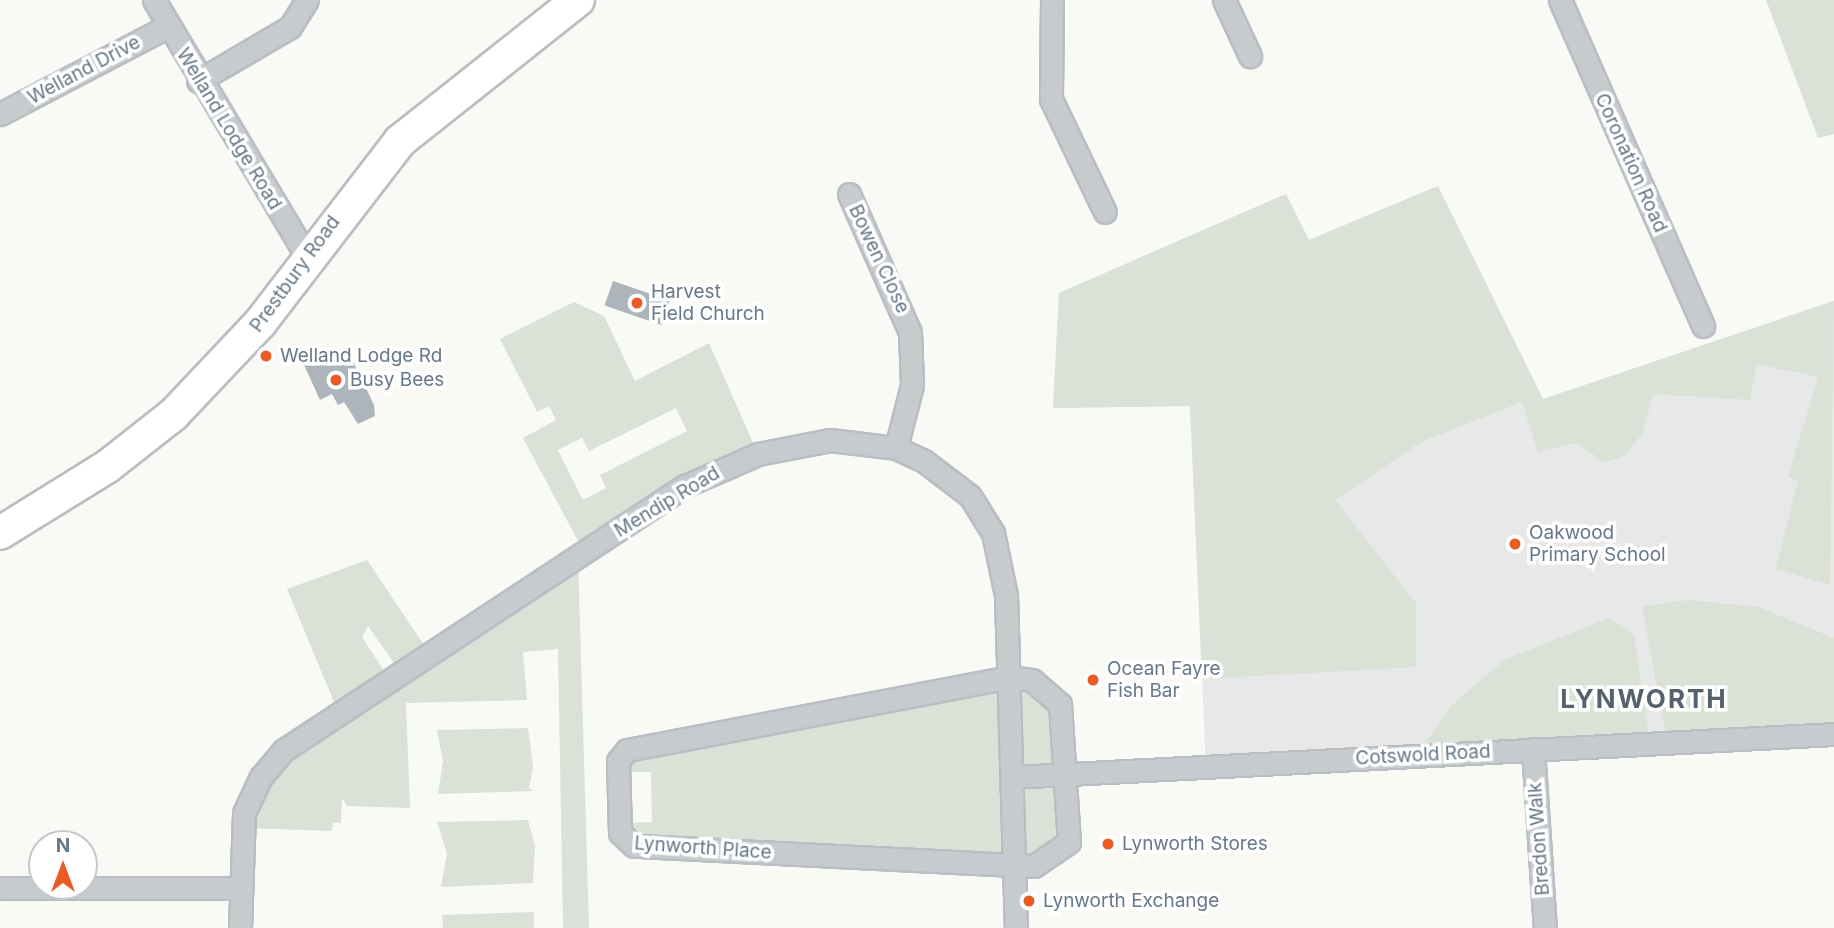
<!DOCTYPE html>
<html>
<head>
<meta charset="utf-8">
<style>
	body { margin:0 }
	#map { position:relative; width:1834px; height:928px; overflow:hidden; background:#f9f9f6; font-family:Inter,sans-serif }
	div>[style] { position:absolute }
	.built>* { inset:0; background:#e7e8e7 }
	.green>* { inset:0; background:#dae1d7 }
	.building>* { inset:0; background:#adb5bb; transform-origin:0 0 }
	.roads { filter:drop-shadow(2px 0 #b9bec3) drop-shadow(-2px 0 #b9bec3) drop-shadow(0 2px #b9bec3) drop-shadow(0 -2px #b9bec3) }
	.street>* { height:21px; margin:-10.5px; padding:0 10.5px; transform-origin:10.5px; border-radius:10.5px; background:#c7cbce }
	.secondary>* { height:32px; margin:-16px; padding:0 16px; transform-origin:16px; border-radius:16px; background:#fff }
	.dots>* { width:19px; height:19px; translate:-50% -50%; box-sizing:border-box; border:4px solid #fff; border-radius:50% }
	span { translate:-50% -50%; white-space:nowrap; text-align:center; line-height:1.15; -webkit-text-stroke:7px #fff; paint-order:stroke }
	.street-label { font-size:19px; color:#677888 }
	.poi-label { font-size:19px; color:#677888 }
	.left { translate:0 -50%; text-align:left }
	.district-label { font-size:26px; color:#55616d; font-weight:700; letter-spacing:2px }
	.north { position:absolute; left:28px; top:830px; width:70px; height:70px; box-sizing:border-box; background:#fff; border:2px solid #c2c9cf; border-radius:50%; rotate:0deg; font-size:19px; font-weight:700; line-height:28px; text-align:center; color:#677888 }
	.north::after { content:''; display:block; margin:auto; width:24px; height:32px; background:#ea5a25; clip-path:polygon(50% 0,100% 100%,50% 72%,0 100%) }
</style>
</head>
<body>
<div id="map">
	<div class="built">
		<i style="clip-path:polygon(1438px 186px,1543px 399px,1834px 301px,1834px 734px,1206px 767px,1190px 406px,1053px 408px,1059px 293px,1286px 194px,1309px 240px)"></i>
	</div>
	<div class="green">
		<i style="clip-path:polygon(1766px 0,1834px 0,1834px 134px,1818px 138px)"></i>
		<i style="clip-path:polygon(1438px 186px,1543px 399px,1834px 301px,1830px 585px,1776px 569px,1798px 481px,1788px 477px,1818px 377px,1757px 364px,1750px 400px,1653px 394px,1643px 433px,1623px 457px,1604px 462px,1577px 443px,1538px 452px,1522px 402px,1421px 442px,1335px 500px,1416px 603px,1416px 667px,1202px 679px,1190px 406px,1053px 408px,1059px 293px,1286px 194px,1309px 240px)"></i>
		<i style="clip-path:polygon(evenodd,574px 302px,604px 316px,635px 381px,709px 343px,758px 454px,584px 552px,523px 438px,556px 420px,549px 406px,537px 412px,500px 339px,574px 302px,676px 408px,687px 431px,600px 475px,606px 488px,583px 500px,558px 450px,582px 438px,589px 451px,676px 408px)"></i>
		<i style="clip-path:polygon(evenodd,578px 556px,589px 928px,563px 928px,558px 649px,523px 652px,527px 700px,406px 703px,410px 808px,347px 806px,342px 798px,341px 823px,333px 823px,332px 831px,243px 828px,261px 777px,339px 714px,287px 589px,367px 560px,430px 654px,578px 556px,368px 626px,401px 673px,390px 680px,362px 637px,368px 626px)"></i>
		<i style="clip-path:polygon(1689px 600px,1758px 607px,1834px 638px,1834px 734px,1667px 742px,1642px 606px)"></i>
		<i style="clip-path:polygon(1609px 618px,1634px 635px,1650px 743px,1417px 755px,1451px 706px,1504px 660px)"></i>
		<i style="clip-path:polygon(1008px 677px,1050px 690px,1069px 842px,1034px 866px,634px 846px,619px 823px,652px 822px,651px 772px,618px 772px,621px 755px)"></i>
		<i style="clip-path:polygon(528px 728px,533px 767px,529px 789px,534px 791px,438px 794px,443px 761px,437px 730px)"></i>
		<i style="clip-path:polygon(528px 820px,535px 846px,533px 883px,441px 887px,447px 853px,437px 822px)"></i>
		<i style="clip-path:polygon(534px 912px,534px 928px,443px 928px,442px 915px)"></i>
	</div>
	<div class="building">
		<i style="left:613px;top:281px;width:60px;height:26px;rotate:19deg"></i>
		<i style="clip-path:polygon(346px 347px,374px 405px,375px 416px,358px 424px,344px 402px,338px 405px,332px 394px,320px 400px,304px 365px)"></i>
	</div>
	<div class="roads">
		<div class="street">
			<i style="left:154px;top:0;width:299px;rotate:59.2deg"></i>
			<i style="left:1052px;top:0;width:99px;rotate:90.6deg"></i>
			<i style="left:1051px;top:99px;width:125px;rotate:64.5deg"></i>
			<i style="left:1224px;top:0;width:62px;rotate:65.1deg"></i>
			<i style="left:1560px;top:0;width:356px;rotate:66.3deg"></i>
			<i style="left:198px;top:81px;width:107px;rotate:-30.4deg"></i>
			<i style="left:290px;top:27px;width:32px;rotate:-58deg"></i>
			<i style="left:0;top:114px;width:190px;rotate:-27.6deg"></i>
			<i style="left:849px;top:194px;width:151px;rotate:66.2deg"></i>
			<i style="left:910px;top:332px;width:53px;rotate:87.8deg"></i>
			<i style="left:912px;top:385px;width:65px;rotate:104.3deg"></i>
			<i style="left:1008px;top:677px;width:24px;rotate:7deg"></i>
			<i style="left:1032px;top:680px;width:37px;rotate:41deg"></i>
			<i style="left:1060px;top:704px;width:138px;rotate:86.3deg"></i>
			<i style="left:1069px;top:842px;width:42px;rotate:145.6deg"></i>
			<i style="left:1034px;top:866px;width:400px;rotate:-177.1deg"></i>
			<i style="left:634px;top:846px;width:19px;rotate:-137deg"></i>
			<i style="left:620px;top:833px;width:72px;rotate:-91.6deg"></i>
			<i style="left:618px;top:761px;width:14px;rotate:-51deg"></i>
			<i style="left:627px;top:750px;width:388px;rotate:-10.8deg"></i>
			<i style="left:1533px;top:749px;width:179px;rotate:86.2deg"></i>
			<i style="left:1012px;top:777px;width:823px;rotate:-2.99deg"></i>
			<i style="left:0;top:888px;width:240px"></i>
			<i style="left:240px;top:928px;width:115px;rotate:-88deg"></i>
			<i style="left:244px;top:813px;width:40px;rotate:-65deg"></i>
			<i style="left:261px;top:777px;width:35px;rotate:-50deg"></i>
			<i style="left:284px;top:750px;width:480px;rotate:-33.4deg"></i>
			<i style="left:685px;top:486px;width:80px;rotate:-23.7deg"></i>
			<i style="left:758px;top:454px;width:73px;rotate:-11deg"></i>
			<i style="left:830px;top:440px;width:66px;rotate:6.9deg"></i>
			<i style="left:896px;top:448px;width:31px;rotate:25deg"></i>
			<i style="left:924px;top:461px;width:58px;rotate:37.3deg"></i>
			<i style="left:970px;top:496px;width:44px;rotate:58.1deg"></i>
			<i style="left:993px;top:533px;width:63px;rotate:78.2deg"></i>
			<i style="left:1006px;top:595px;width:333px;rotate:88.3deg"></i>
		</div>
		<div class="secondary">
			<i style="left:0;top:533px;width:127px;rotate:-31.8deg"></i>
			<i style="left:108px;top:466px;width:84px;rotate:-38.2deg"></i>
			<i style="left:174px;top:414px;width:125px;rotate:-46.6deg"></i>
			<i style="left:260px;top:323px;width:230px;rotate:-52.4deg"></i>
			<i style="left:400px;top:141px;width:227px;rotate:-38.4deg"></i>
		</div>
	</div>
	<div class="dots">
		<i style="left:637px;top:303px;background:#ea5a25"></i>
		<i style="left:266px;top:356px;background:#ea5a25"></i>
		<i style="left:336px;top:380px;background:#ea5a25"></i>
		<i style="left:1515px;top:544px;background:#ea5a25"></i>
		<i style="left:1093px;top:680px;background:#ea5a25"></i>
		<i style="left:1108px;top:844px;background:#ea5a25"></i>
		<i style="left:1029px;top:901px;background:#ea5a25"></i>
	</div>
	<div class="street-label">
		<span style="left:84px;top:70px;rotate:-28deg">Welland Drive</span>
		<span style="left:229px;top:129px;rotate:59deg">Welland Lodge Road</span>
		<span style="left:1631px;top:163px;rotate:66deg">Coronation Road</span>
		<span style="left:879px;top:259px;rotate:65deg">Bowen Close</span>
		<span style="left:295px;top:274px;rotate:-54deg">Prestbury Road</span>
		<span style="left:667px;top:502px;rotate:-31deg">Mendip Road</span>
		<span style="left:1423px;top:755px;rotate:-3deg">Cotswold Road</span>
		<span style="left:1539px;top:839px;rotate:-94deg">Bredon Walk</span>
		<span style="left:703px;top:848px;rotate:4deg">Lynworth Place</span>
	</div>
	<div class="poi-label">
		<span class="left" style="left:651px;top:303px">Harvest<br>Field Church</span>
		<span class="left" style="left:280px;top:356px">Welland Lodge Rd</span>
		<span class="left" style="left:350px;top:380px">Busy Bees</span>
		<span class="left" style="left:1529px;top:544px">Oakwood<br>Primary School</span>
		<span class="left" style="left:1107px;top:680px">Ocean Fayre<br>Fish Bar</span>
		<span class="left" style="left:1122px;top:844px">Lynworth Stores</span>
		<span class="left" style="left:1043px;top:901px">Lynworth Exchange</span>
	</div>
	<div class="district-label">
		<span style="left:1644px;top:699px">LYNWORTH</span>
	</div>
	<div class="north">N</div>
</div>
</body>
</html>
